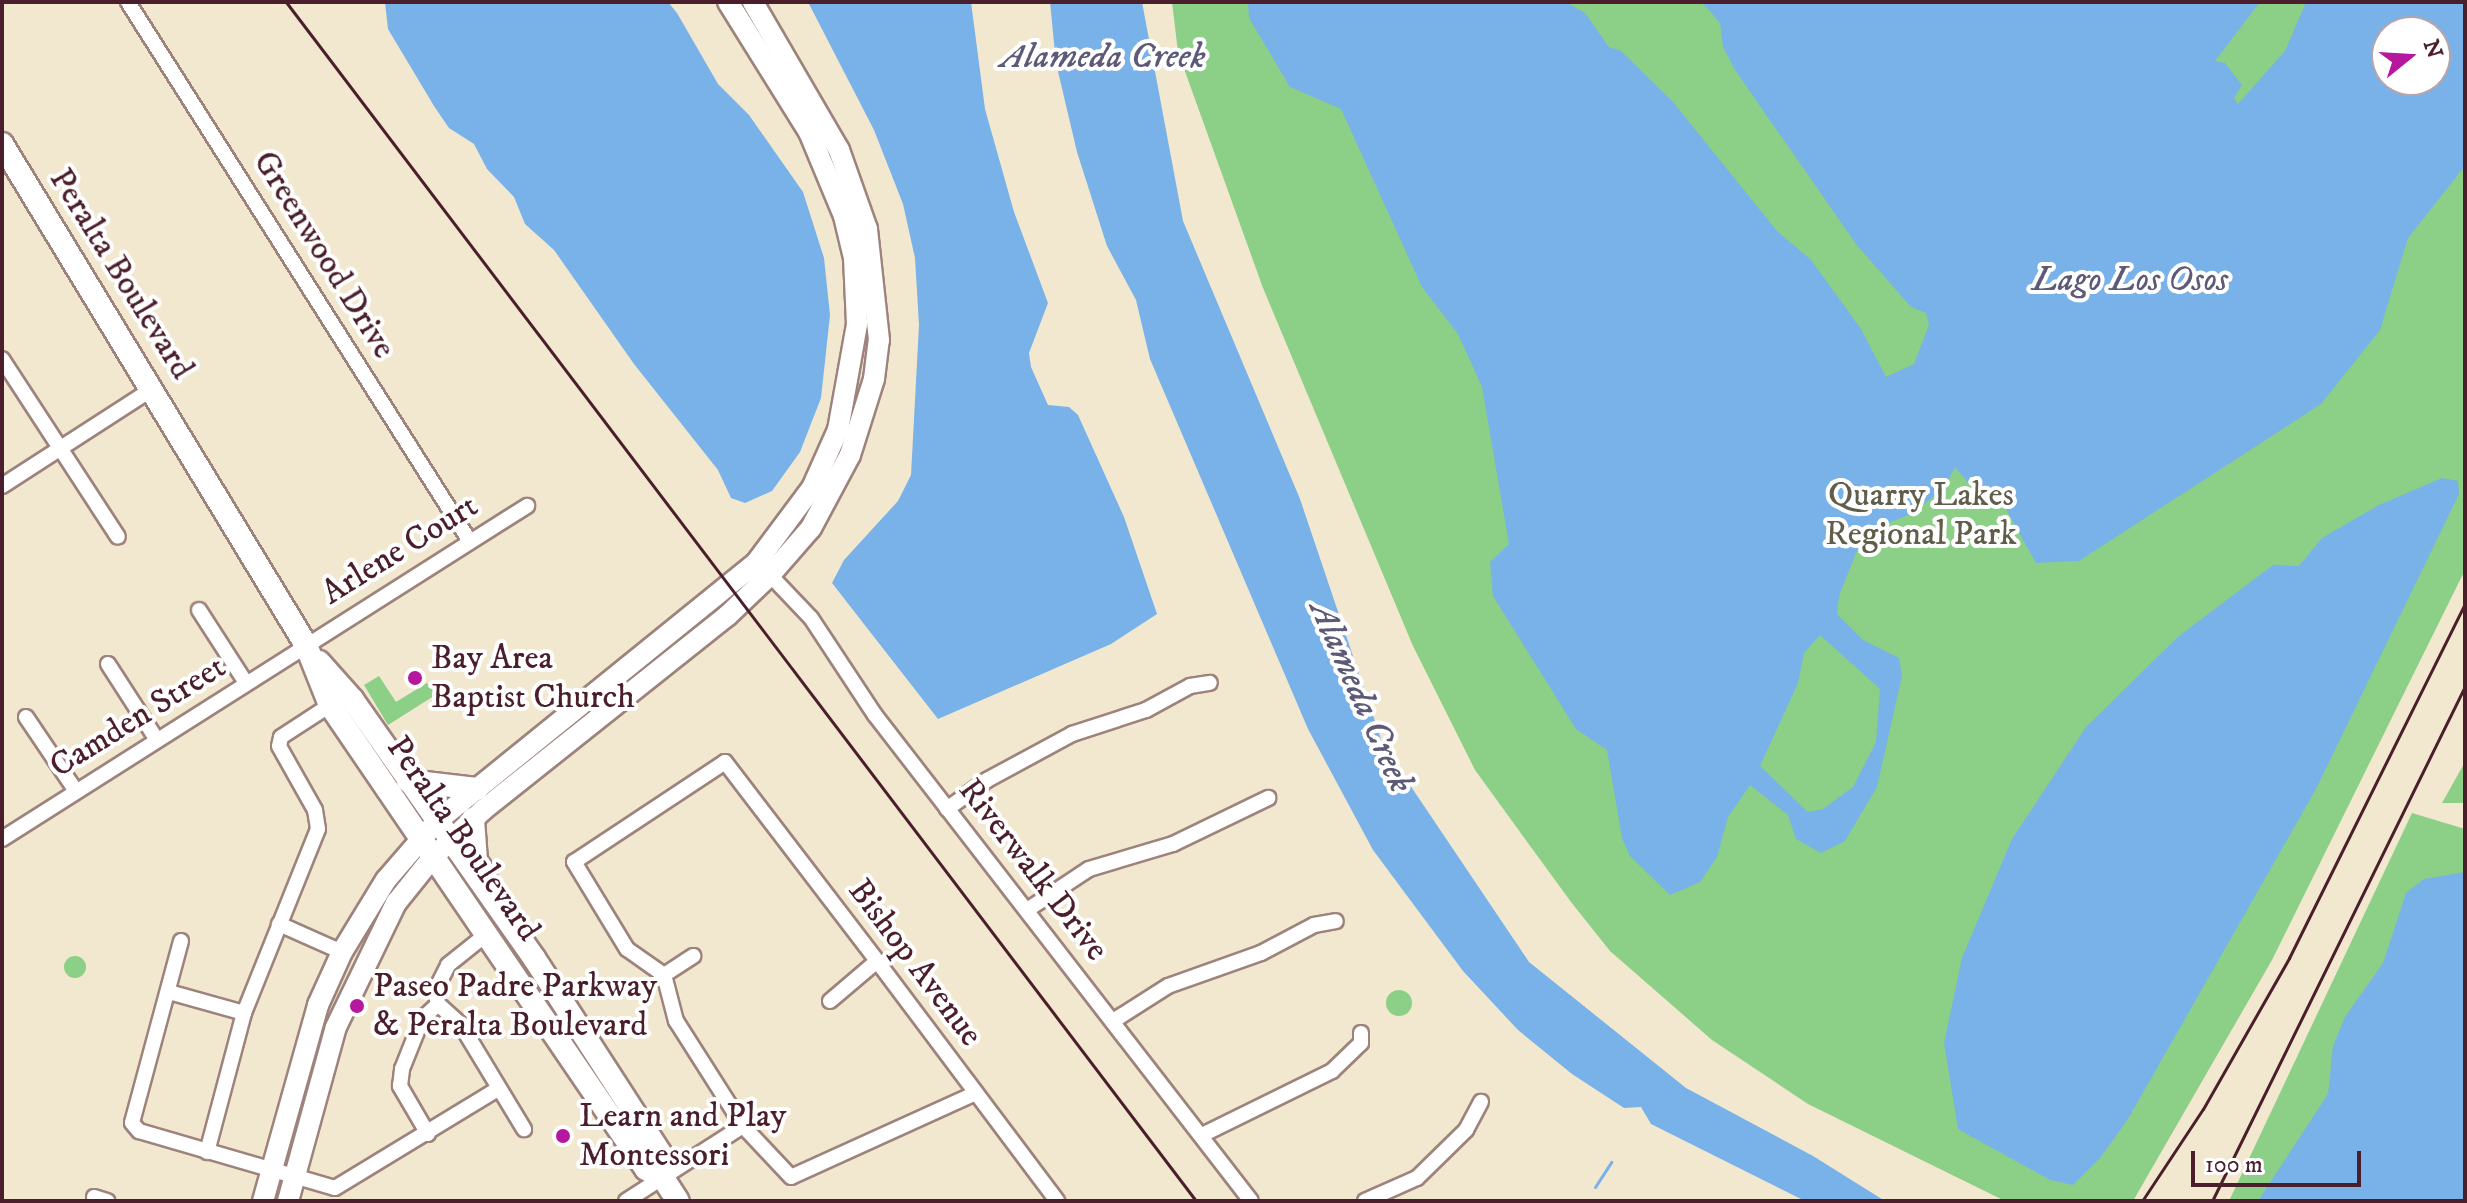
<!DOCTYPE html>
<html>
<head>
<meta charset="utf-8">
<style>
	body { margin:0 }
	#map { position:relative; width:2467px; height:1203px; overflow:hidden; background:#f2e7cf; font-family:"IM FELL DW Pica",serif }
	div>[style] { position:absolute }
	.green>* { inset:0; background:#8ccf87 }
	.round { border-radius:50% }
	.water>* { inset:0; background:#78b2e8 }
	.stream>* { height:3px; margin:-1.5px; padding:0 1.5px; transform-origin:1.5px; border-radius:1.5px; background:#78b2e8 }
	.roads { filter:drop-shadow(2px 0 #9e837d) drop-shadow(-2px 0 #9e837d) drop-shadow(0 2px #9e837d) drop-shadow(0 -2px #9e837d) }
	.minor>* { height:14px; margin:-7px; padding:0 7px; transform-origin:7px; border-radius:7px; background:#fff }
	.secondary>* { height:20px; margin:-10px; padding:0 10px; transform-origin:10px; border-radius:10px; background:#fff }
	.primary>* { height:22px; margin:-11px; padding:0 11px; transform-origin:11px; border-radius:11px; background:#fff }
	.rail>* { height:3px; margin:-1.5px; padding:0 1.5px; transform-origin:1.5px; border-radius:1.5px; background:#4a1f2b }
	.dots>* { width:22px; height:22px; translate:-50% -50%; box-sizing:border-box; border:4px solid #fff; border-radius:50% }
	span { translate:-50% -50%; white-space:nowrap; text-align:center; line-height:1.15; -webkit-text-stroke:8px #fff; paint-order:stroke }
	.street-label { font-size:34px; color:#4a1f2b }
	.park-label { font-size:34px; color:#615d4b }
	.poi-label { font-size:34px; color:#4a1f2b }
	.left { translate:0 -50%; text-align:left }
	.water-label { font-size:36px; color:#5c5a77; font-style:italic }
	.frame { position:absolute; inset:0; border:4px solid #4a1f2b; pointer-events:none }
	.north { position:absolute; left:2371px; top:16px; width:80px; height:80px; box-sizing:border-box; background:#fff; border:2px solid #b7a5aa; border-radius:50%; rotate:72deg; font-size:22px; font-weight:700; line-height:32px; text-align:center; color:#4a1f2b }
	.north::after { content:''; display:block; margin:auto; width:28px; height:36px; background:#b5179e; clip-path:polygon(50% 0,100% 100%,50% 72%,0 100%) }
	.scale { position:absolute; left:2191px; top:1151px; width:170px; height:36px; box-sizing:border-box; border:4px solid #4a1f2b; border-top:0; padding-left:10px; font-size:24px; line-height:28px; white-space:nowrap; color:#4a1f2b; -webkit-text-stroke:6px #fff; paint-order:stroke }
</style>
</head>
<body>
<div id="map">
	<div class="green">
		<i style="clip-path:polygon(evenodd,1172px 2px,2465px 2px,2465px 570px,2272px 960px,2133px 1201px,2005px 1201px,1808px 1104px,1712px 1040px,1610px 951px,1571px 902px,1475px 770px,1413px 646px,1263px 288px,1178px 52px,1172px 2px,2387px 32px,2435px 32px,2435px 80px,2387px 80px,2387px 32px)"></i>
		<i style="clip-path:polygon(379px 676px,396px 702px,427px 683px,437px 694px,388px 725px,364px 685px)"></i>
		<i style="clip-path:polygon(2465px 762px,2465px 803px,2442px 803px)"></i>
		<i style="clip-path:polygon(2412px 813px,2465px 829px,2465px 1201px,2229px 1201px)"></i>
		<i class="round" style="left:64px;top:956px;width:22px;height:22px"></i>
		<i class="round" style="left:1386px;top:990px;width:26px;height:26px"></i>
	</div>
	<div class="water">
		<i style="clip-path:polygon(385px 2px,668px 2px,677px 13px,718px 84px,749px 115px,803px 192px,824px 258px,830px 315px,821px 398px,800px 452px,772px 491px,745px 503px,731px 498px,718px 470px,634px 364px,554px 250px,525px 224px,514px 197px,487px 169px,474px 144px,449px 128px,434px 106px,388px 29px)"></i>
		<i style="clip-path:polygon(808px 2px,971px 2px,985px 109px,1014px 212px,1048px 303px,1029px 353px,1031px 367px,1048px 405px,1069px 407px,1078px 415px,1124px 517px,1157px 614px,1111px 644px,938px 719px,832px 583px,844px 560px,898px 501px,911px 475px,919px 325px,915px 258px,903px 204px,874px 130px)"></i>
		<i style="clip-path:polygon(1050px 2px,1142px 2px,1183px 221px,1300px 499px,1383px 745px,1529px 962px,1686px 1088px,1813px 1156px,1885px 1201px,1805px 1201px,1651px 1124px,1641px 1107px,1624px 1108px,1572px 1074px,1518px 1030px,1463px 971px,1373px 850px,1308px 729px,1150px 359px,1136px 300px,1107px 246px,1077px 152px,1056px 63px)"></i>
		<i style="clip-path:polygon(evenodd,1248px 2px,1566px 2px,1585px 13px,1609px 47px,1621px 51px,1673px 102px,1777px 231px,1811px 260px,1861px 329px,1886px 377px,1914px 364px,1929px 325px,1926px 313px,1911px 307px,1856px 244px,1735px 70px,1723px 47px,1720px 23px,1702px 2px,2260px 2px,2215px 61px,2225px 63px,2242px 85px,2234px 98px,2238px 104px,2285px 51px,2306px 2px,2465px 2px,2465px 166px,2408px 238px,2380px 330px,2321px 404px,2079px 561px,2036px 563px,2002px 502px,1989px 508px,1955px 467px,1945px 487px,1913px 513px,1864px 533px,1839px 596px,1837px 614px,1863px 640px,1899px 658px,1902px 676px,1877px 787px,1845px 841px,1821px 853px,1796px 839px,1788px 815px,1750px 785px,1728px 817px,1717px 857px,1700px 882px,1670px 895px,1630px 856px,1622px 838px,1607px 750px,1576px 729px,1493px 596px,1490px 562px,1509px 544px,1482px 387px,1458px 334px,1422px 287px,1341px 109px,1290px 87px,1249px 18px,1248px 2px,2435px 32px,2435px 80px,2387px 80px,2387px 32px,2435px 32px,1248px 2px,1820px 635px,1880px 689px,1876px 742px,1853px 787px,1823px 809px,1808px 812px,1760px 766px,1798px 683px,1804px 653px,1820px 635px)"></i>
		<i style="clip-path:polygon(2442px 478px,2458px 481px,2459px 494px,2316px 789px,2128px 1119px,2100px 1158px,2073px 1185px,2050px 1180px,1958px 1129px,1944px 1043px,1962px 958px,2012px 839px,2086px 727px,2179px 636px,2273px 565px,2299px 566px,2322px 538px,2379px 505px)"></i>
		<i style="clip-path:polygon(2465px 872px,2465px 1201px,2258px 1201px,2328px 1094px,2333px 1046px,2345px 1017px,2383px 963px,2406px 893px,2424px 879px)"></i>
	</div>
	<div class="stream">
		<i style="left:1595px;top:1187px;width:30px;rotate:-57deg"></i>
	</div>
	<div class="roads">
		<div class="minor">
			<i style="left:128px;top:2px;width:637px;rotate:57.63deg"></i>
			<i style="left:2px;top:359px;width:212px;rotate:56.9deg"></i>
			<i style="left:2px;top:486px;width:179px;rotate:-32.9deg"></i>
			<i style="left:770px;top:575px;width:59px;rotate:46.4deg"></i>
			<i style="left:811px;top:618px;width:116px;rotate:56.6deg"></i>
			<i style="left:875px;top:715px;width:614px;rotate:52.27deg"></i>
			<i style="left:199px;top:610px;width:87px;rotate:57.2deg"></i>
			<i style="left:108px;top:664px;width:90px;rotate:57.2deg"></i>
			<i style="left:26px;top:717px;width:89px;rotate:56deg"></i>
			<i style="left:947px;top:809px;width:49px;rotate:-35.9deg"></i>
			<i style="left:987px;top:780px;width:97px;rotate:-28.4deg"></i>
			<i style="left:1072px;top:734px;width:78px;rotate:-18deg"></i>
			<i style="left:1146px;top:710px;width:50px;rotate:-28.6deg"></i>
			<i style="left:1190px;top:686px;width:20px;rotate:-9deg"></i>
			<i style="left:2px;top:839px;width:622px;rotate:-32.39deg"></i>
			<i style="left:1027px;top:910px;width:74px;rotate:-33.5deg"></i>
			<i style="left:1089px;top:869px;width:88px;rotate:-16.6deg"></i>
			<i style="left:1173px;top:844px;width:106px;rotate:-25.8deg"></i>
			<i style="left:279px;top:924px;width:69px;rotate:24deg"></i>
			<i style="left:181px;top:941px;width:188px;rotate:105.1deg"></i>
			<i style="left:132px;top:1123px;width:11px;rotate:49deg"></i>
			<i style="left:139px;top:1131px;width:204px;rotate:16.2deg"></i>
			<i style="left:335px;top:1188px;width:191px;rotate:-31.3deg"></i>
			<i style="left:664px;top:975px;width:35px;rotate:-33deg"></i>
			<i style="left:169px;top:992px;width:78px;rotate:15.6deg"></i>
			<i style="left:830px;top:1001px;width:62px;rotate:-40.4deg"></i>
			<i style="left:438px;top:1004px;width:31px;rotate:42deg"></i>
			<i style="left:461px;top:1025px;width:122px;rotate:58.8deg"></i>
			<i style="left:438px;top:1004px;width:13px;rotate:-103deg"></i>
			<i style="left:435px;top:991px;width:29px;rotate:-63deg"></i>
			<i style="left:448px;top:965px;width:51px;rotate:-38.7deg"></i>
			<i style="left:1113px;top:1021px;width:65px;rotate:-32.5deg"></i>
			<i style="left:1168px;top:986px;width:99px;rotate:-19.5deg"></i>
			<i style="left:1261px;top:953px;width:60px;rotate:-27.8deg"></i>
			<i style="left:1314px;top:925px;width:22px;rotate:-10deg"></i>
			<i style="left:976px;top:1093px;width:203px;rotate:155.6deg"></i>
			<i style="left:791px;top:1177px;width:70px;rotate:-133.3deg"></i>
			<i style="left:743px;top:1126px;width:125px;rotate:-122.5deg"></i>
			<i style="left:676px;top:1021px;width:48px;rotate:-104.6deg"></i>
			<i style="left:664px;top:975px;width:45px;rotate:-144.9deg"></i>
			<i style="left:627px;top:949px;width:102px;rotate:-121.3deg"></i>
			<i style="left:574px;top:862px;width:181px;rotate:-33.5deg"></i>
			<i style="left:725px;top:762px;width:250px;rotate:52.6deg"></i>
			<i style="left:877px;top:961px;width:300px;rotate:53.1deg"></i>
			<i style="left:428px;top:1134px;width:56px;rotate:-120.3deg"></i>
			<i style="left:400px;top:1086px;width:17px;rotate:-83deg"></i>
			<i style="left:402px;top:1069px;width:54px;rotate:-68.2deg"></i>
			<i style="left:422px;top:1019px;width:22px;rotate:-43deg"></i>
			<i style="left:1202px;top:1135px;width:145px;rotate:-26.2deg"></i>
			<i style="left:1332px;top:1071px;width:40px;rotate:-44deg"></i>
			<i style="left:1361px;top:1043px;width:10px;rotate:-90deg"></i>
			<i style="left:207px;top:1152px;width:144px;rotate:-75.1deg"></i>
			<i style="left:244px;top:1013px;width:198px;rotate:-68.1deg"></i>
			<i style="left:318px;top:829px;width:19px;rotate:-99deg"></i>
			<i style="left:315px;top:810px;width:73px;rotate:-119.4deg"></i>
			<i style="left:279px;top:746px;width:9px;rotate:-77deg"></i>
			<i style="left:281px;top:737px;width:59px;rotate:-33.1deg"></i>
			<i style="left:94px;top:1197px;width:14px;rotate:17deg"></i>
			<i style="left:626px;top:1201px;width:139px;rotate:-32.7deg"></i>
			<i style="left:1365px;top:1201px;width:57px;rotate:-23.9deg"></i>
			<i style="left:1417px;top:1178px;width:69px;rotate:-44.4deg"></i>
			<i style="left:1466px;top:1130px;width:32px;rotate:-62deg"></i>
		</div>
		<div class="secondary">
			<i style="left:263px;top:1201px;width:204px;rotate:-74.3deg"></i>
			<i style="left:318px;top:1005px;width:58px;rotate:-65.6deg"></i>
			<i style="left:342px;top:952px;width:84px;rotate:-58.6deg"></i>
			<i style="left:386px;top:880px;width:77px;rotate:-49.2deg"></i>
			<i style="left:436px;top:822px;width:412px;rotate:-39deg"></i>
			<i style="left:756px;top:563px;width:94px;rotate:-53.3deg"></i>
			<i style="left:812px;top:488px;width:64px;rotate:-65.9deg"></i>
			<i style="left:838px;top:430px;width:108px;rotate:-79.8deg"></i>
			<i style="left:857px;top:324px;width:66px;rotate:-92.6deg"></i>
			<i style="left:854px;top:258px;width:43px;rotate:-103.4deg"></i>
			<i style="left:844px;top:216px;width:91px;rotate:-112.6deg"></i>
			<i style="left:809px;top:132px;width:153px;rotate:-121.9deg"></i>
			<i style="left:288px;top:1201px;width:180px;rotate:-74.6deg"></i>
			<i style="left:336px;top:1027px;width:138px;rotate:-64.2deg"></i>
			<i style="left:396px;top:903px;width:59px;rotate:-51.2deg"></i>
			<i style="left:433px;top:857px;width:69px;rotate:-43.2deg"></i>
			<i style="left:483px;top:810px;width:312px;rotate:-38.5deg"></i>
			<i style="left:727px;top:616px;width:59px;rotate:-43.6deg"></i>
			<i style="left:770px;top:575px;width:62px;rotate:-48.9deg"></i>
			<i style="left:811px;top:528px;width:83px;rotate:-61.9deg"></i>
			<i style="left:850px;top:455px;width:80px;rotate:-72.5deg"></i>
			<i style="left:874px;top:379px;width:39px;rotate:-83deg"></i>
			<i style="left:879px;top:340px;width:112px;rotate:-96.2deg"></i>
			<i style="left:867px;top:229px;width:84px;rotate:-109.5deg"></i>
			<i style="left:839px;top:150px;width:171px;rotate:-120.2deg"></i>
		</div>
		<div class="primary">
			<i style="left:2px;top:144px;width:586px;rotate:58.75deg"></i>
			<i style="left:306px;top:645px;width:65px;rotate:68.2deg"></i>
			<i style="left:330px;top:705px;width:561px;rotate:55.74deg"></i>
			<i style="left:646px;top:1169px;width:19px;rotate:28deg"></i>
			<i style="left:319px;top:662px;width:50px;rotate:48.3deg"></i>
			<i style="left:352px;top:699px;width:317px;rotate:54.9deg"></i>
			<i style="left:534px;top:958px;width:232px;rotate:57.1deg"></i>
			<i style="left:660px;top:1153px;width:25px;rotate:83deg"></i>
			<i style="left:663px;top:1178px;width:27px;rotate:57deg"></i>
			<i style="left:408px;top:781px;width:69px;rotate:6.6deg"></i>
			<i style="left:473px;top:819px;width:42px;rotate:85.9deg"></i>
			<i style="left:476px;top:861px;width:16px;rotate:55deg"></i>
		</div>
	</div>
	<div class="rail">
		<i style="left:286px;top:2px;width:1505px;rotate:52.8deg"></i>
		<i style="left:2142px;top:1201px;width:110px;rotate:-56.5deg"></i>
		<i style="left:2203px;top:1109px;width:174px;rotate:-60.3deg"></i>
		<i style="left:2289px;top:958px;width:395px;rotate:-63.6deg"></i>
		<i style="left:2212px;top:1201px;width:574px;rotate:-63.84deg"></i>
	</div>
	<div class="dots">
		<i style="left:415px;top:678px;background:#b5179e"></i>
		<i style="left:357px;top:1006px;background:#b5179e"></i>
		<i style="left:563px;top:1136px;background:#b5179e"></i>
	</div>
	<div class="street-label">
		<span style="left:324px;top:255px;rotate:58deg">Greenwood Drive</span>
		<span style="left:121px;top:274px;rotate:58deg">Peralta Boulevard</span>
		<span style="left:400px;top:550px;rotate:-32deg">Arlene Court</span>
		<span style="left:138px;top:717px;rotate:-32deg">Camden Street</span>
		<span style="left:463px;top:839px;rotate:55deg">Peralta Boulevard</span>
		<span style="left:1033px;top:870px;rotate:52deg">Riverwalk Drive</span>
		<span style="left:915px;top:963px;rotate:53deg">Bishop Avenue</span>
	</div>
	<div class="park-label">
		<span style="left:1921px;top:515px">Quarry Lakes<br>Regional Park</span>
	</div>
	<div class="poi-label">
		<span class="left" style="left:431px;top:678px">Bay Area<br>Baptist Church</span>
		<span class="left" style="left:373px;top:1006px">Paseo Padre Parkway<br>&amp; Peralta Boulevard</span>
		<span class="left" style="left:579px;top:1136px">Learn and Play<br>Montessori</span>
	</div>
	<div class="water-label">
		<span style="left:1103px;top:57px">Alameda Creek</span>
		<span style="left:2130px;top:280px">Lago Los Osos</span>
		<span style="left:1361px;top:697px;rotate:66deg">Alameda Creek</span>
	</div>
	<div class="frame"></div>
	<div class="north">N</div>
	<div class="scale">100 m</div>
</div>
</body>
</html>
